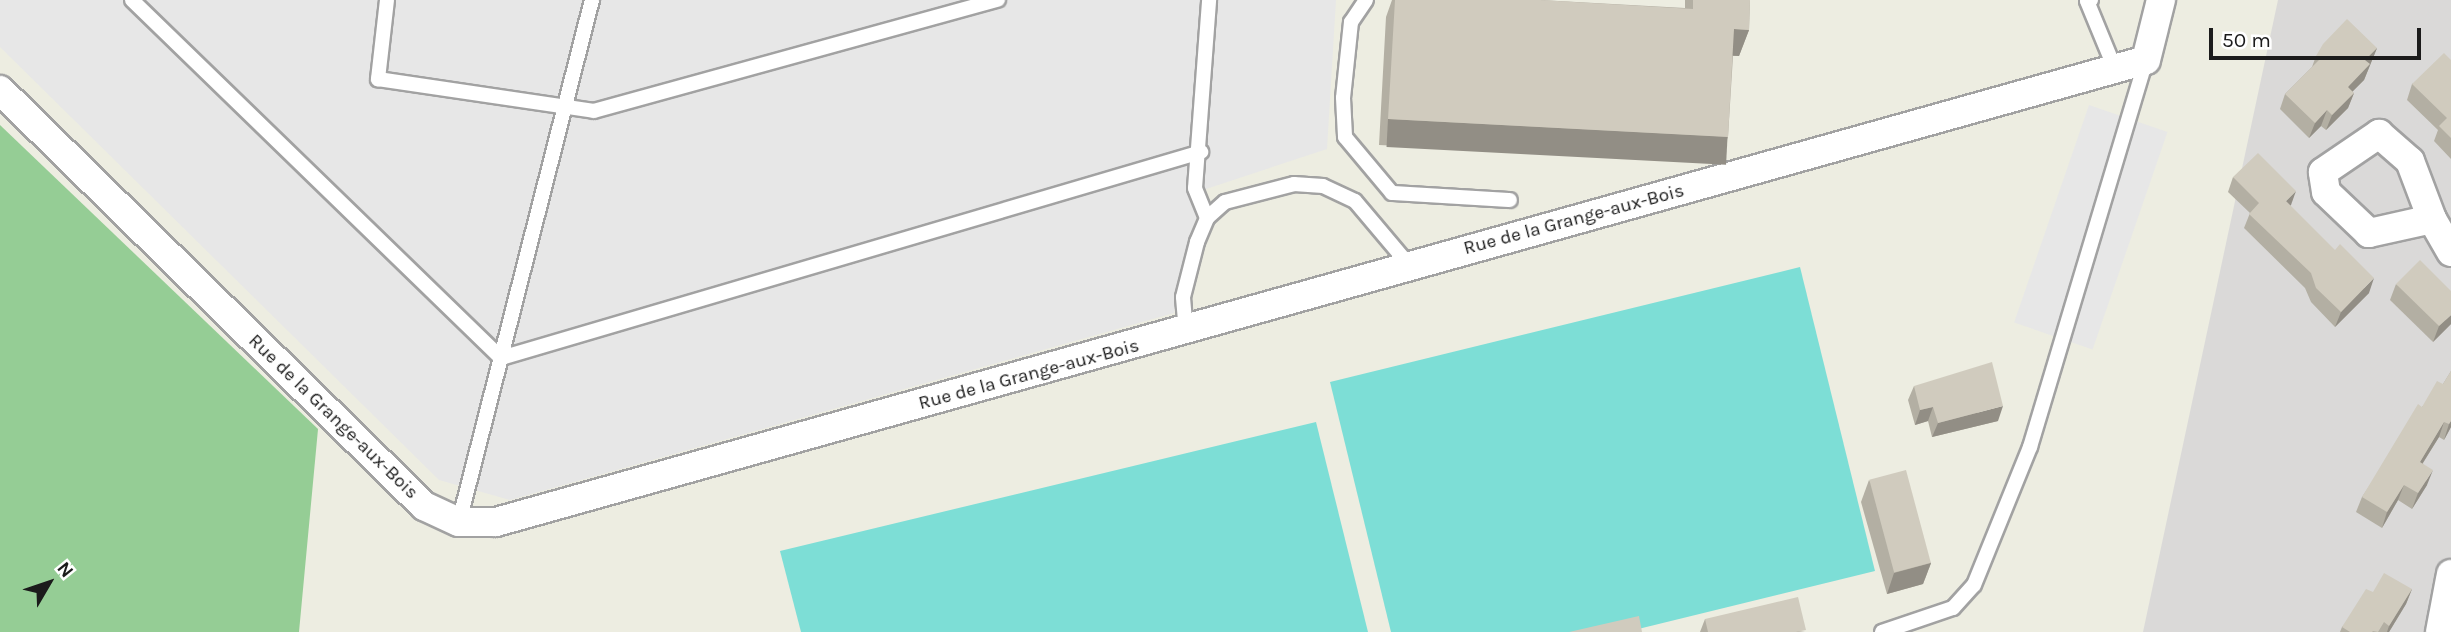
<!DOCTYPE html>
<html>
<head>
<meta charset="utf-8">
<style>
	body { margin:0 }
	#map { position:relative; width:2451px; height:632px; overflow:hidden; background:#edede1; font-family:Karla,sans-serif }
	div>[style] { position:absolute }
	.residential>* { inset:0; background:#dad9d8 }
	.forest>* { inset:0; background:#95cd95 }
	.pitch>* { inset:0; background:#7dded6 }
	.parking>* { inset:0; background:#e7e7e7; transform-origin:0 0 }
	.roads { filter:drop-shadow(2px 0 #a2a2a2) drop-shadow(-2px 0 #a2a2a2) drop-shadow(0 2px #a2a2a2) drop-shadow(0 -2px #a2a2a2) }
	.service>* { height:14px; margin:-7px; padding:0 7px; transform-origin:7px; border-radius:7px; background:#fff }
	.minor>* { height:28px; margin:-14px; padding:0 14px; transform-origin:14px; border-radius:14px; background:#fff }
	.wall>* { inset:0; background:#b3afa3 }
	.shaded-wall>* { inset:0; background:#928e85; transform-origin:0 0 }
	.building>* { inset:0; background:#d0cbbe; transform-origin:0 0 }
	span { translate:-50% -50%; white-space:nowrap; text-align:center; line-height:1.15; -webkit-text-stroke:5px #fff; paint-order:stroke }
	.street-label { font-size:19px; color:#1b1b1b }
	.north { position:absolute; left:14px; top:548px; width:70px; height:70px; -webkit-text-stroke:5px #fff; paint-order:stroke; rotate:51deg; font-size:19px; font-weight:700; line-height:28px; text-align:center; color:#1b1b1b }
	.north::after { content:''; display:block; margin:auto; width:24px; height:32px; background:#1b1b1b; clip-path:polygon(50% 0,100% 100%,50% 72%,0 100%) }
	.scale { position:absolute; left:2209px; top:28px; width:212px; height:32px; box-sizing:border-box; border:4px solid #1b1b1b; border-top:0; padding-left:9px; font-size:21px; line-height:24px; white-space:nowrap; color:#1b1b1b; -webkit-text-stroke:5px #fff; paint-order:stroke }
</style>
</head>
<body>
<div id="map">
	<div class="residential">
		<i style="clip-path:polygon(2278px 0,2451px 0,2451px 632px,2143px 632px)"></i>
	</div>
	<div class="forest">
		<i style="clip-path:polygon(0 125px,318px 429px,299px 632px,0 632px)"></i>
	</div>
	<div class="pitch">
		<i style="clip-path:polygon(1800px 267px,1875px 571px,1626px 632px,1391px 632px,1330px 382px)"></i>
		<i style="clip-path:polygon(1316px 422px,1368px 632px,801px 632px,780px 551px)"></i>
	</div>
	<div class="parking">
		<i style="clip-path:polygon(0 0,1336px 0,1327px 149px,1203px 190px,1174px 313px,510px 500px,439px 480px,0 47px)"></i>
		<i style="left:2089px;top:105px;width:83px;height:230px;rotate:19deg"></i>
	</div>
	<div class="roads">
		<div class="service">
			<i style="left:132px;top:0;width:514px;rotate:44.13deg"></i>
			<i style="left:501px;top:358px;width:730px;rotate:-16.4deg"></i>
			<i style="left:387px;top:0;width:80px;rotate:96.5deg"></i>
			<i style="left:378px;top:79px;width:218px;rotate:8.4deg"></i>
			<i style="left:594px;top:111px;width:419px;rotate:-15.4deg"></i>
			<i style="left:1366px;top:0;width:27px;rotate:124deg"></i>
			<i style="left:1351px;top:22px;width:76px;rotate:96deg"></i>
			<i style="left:1343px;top:98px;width:39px;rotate:87deg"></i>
			<i style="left:1345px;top:137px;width:73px;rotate:50deg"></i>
			<i style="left:1392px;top:193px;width:118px;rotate:3.4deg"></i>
			<i style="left:2091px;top:0;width:4px;rotate:166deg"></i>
			<i style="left:2087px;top:1px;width:74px;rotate:67.6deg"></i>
			<i style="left:1207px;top:218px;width:32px;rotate:-112deg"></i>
			<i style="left:1195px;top:188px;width:189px;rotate:-85.7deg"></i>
			<i style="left:1186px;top:332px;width:35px;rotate:-95deg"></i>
			<i style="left:1183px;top:297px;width:57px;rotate:-75.7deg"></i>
			<i style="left:1197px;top:242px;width:26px;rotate:-67deg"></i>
			<i style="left:1207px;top:218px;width:24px;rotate:-42deg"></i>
			<i style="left:1225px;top:202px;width:71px;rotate:-14.6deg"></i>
			<i style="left:1294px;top:184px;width:29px;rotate:4deg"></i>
			<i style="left:1323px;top:186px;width:35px;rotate:25deg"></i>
			<i style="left:1355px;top:201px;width:84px;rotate:49.8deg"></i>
			<i style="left:459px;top:522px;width:539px;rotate:-75.71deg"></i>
			<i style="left:1882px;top:632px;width:75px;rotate:-18.7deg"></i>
			<i style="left:1953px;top:608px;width:31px;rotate:-48deg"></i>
			<i style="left:1974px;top:585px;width:149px;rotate:-67.9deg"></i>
			<i style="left:2030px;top:447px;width:404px;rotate:-73.3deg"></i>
		</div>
		<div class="minor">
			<i style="left:0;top:90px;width:594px;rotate:44.45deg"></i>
			<i style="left:424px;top:506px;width:38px;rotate:25deg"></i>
			<i style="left:459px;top:522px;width:37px"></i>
			<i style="left:496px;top:522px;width:1713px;rotate:-15.64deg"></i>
			<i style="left:2146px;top:60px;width:62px;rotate:-76deg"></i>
			<i style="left:2432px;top:219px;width:65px;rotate:167.5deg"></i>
			<i style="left:2369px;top:233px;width:59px;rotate:-136.4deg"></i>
			<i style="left:2326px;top:192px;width:20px;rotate:-99deg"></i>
			<i style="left:2323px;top:172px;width:68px;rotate:-34.2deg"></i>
			<i style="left:2379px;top:134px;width:41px;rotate:41.1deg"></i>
			<i style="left:2410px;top:161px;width:62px;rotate:69.2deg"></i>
			<i style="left:2432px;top:219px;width:38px;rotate:60deg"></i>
			<i style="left:2440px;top:632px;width:59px;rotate:-79.3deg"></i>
		</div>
	</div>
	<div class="wall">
		<i style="clip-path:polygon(1392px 0,1540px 0,1685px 8px,1685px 0,1750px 0,1749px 30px,1739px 56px,1733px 56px,1728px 137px,1718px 162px,1379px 145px,1386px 17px)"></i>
		<i style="clip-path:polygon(2377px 48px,2364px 80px,2352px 92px,2354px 93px,2348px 108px,2326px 130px,2321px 126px,2309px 138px,2280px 109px,2285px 94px,2312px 67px,2316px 56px)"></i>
		<i style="clip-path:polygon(2451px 60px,2451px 159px,2434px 141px,2438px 130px,2407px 100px,2412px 84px)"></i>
		<i style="clip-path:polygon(2233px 177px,2290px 206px,2369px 293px,2335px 327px,2311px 302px,2305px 288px,2244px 228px,2250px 213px,2228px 192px)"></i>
		<i style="clip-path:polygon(2396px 284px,2451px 324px,2433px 342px,2390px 300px)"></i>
		<i style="clip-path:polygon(2451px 371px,2451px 427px,2444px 440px,2439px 437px,2423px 463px,2427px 485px,2412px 509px,2398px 500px,2382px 528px,2356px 512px,2362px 497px,2422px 407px,2443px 384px)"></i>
		<i style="clip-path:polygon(1914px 386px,1998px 421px,1932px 437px,1928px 421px,1915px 425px,1908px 400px)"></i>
		<i style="clip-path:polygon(1869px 480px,1931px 563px,1923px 584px,1887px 594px,1861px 502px)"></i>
		<i style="clip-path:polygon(2412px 589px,2406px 604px,2389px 632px,2340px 632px,2342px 627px,2373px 592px)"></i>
		<i style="clip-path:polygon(1705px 619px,1805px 632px,1700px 632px)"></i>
	</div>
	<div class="shaded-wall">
		<i style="clip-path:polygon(1734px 29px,1749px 30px,1739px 56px,1725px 55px)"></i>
		<i style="clip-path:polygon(2377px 48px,2364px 80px,2342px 102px,2348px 87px,2365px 60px)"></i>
		<i style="clip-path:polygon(2354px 93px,2348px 108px,2326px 130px,2332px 115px)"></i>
		<i style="clip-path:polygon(2327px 110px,2321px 126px,2309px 138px,2315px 123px)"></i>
		<i style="left:1388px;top:119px;width:340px;height:28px;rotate:3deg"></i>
		<i style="clip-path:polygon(2296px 191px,2291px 205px,2280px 216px,2286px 201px)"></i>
		<i style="clip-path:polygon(2374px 278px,2369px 293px,2335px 327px,2341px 312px)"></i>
		<i style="clip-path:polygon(2451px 315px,2451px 324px,2433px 342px,2439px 326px)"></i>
		<i style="clip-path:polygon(2003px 406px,1998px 421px,1932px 437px,1938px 423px)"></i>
		<i style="clip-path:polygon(1933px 407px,1928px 421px,1915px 425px,1920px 410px)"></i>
		<i style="clip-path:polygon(2451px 421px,2451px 427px,2444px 440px,2449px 424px)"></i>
		<i style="clip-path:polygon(2444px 422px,2439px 437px,2414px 477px,2420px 462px)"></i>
		<i style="clip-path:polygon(2433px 470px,2427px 485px,2412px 509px,2418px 493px)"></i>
		<i style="clip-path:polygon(2404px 485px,2398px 500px,2382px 528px,2387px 512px)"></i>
		<i style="clip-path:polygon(1931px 563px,1923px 584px,1887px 594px,1894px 573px)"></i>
		<i style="clip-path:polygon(2412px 589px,2406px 604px,2389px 632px,2387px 632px,2389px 626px)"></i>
	</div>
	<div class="building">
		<i style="clip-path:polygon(1395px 0,1540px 0,1693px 9px,1693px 0,1750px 0,1749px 30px,1734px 29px,1728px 137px,1388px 119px)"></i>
		<i style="clip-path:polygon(2347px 19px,2377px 48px,2365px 60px,2370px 64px,2348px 87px,2354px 93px,2332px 115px,2327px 110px,2315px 123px,2285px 94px,2320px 59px,2316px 56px,2323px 44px)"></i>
		<i style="clip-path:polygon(2444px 53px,2451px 60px,2451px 138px,2439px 126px,2447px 118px,2412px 84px)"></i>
		<i style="clip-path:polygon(2258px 153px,2296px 191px,2286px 201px,2335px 250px,2340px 244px,2374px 278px,2341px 312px,2316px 288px,2311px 273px,2249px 214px,2259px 203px,2233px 177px)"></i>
		<i style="clip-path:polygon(2420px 260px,2451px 291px,2451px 315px,2439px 326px,2396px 284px)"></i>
		<i style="clip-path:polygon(1992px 362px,2003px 406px,1938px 423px,1933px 407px,1920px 410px,1914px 386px)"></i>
		<i style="clip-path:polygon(2451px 371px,2451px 421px,2449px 424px,2444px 422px,2420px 462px,2433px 470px,2418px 493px,2404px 485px,2387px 512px,2362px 497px,2418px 404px,2422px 407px,2437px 381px,2443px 384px)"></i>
		<i style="left:1906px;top:470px;width:96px;height:38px;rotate:75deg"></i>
		<i style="clip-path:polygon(2384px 573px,2412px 589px,2389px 626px,2384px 622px,2378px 632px,2373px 631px,2372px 632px,2350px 632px,2342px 627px,2366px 589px,2373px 592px)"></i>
		<i style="clip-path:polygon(1798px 597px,1806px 630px,1796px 632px,1708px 632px,1705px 619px)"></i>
		<i style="clip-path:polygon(1639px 616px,1642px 632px,1569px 632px)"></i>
	</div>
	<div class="street-label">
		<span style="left:1574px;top:220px;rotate:-15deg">Rue de la Grange-aux-Bois</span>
		<span style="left:1029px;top:375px;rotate:-15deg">Rue de la Grange-aux-Bois</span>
		<span style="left:333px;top:417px;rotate:44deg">Rue de la Grange-aux-Bois</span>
	</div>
	<div class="north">N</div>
	<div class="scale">50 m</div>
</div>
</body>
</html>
